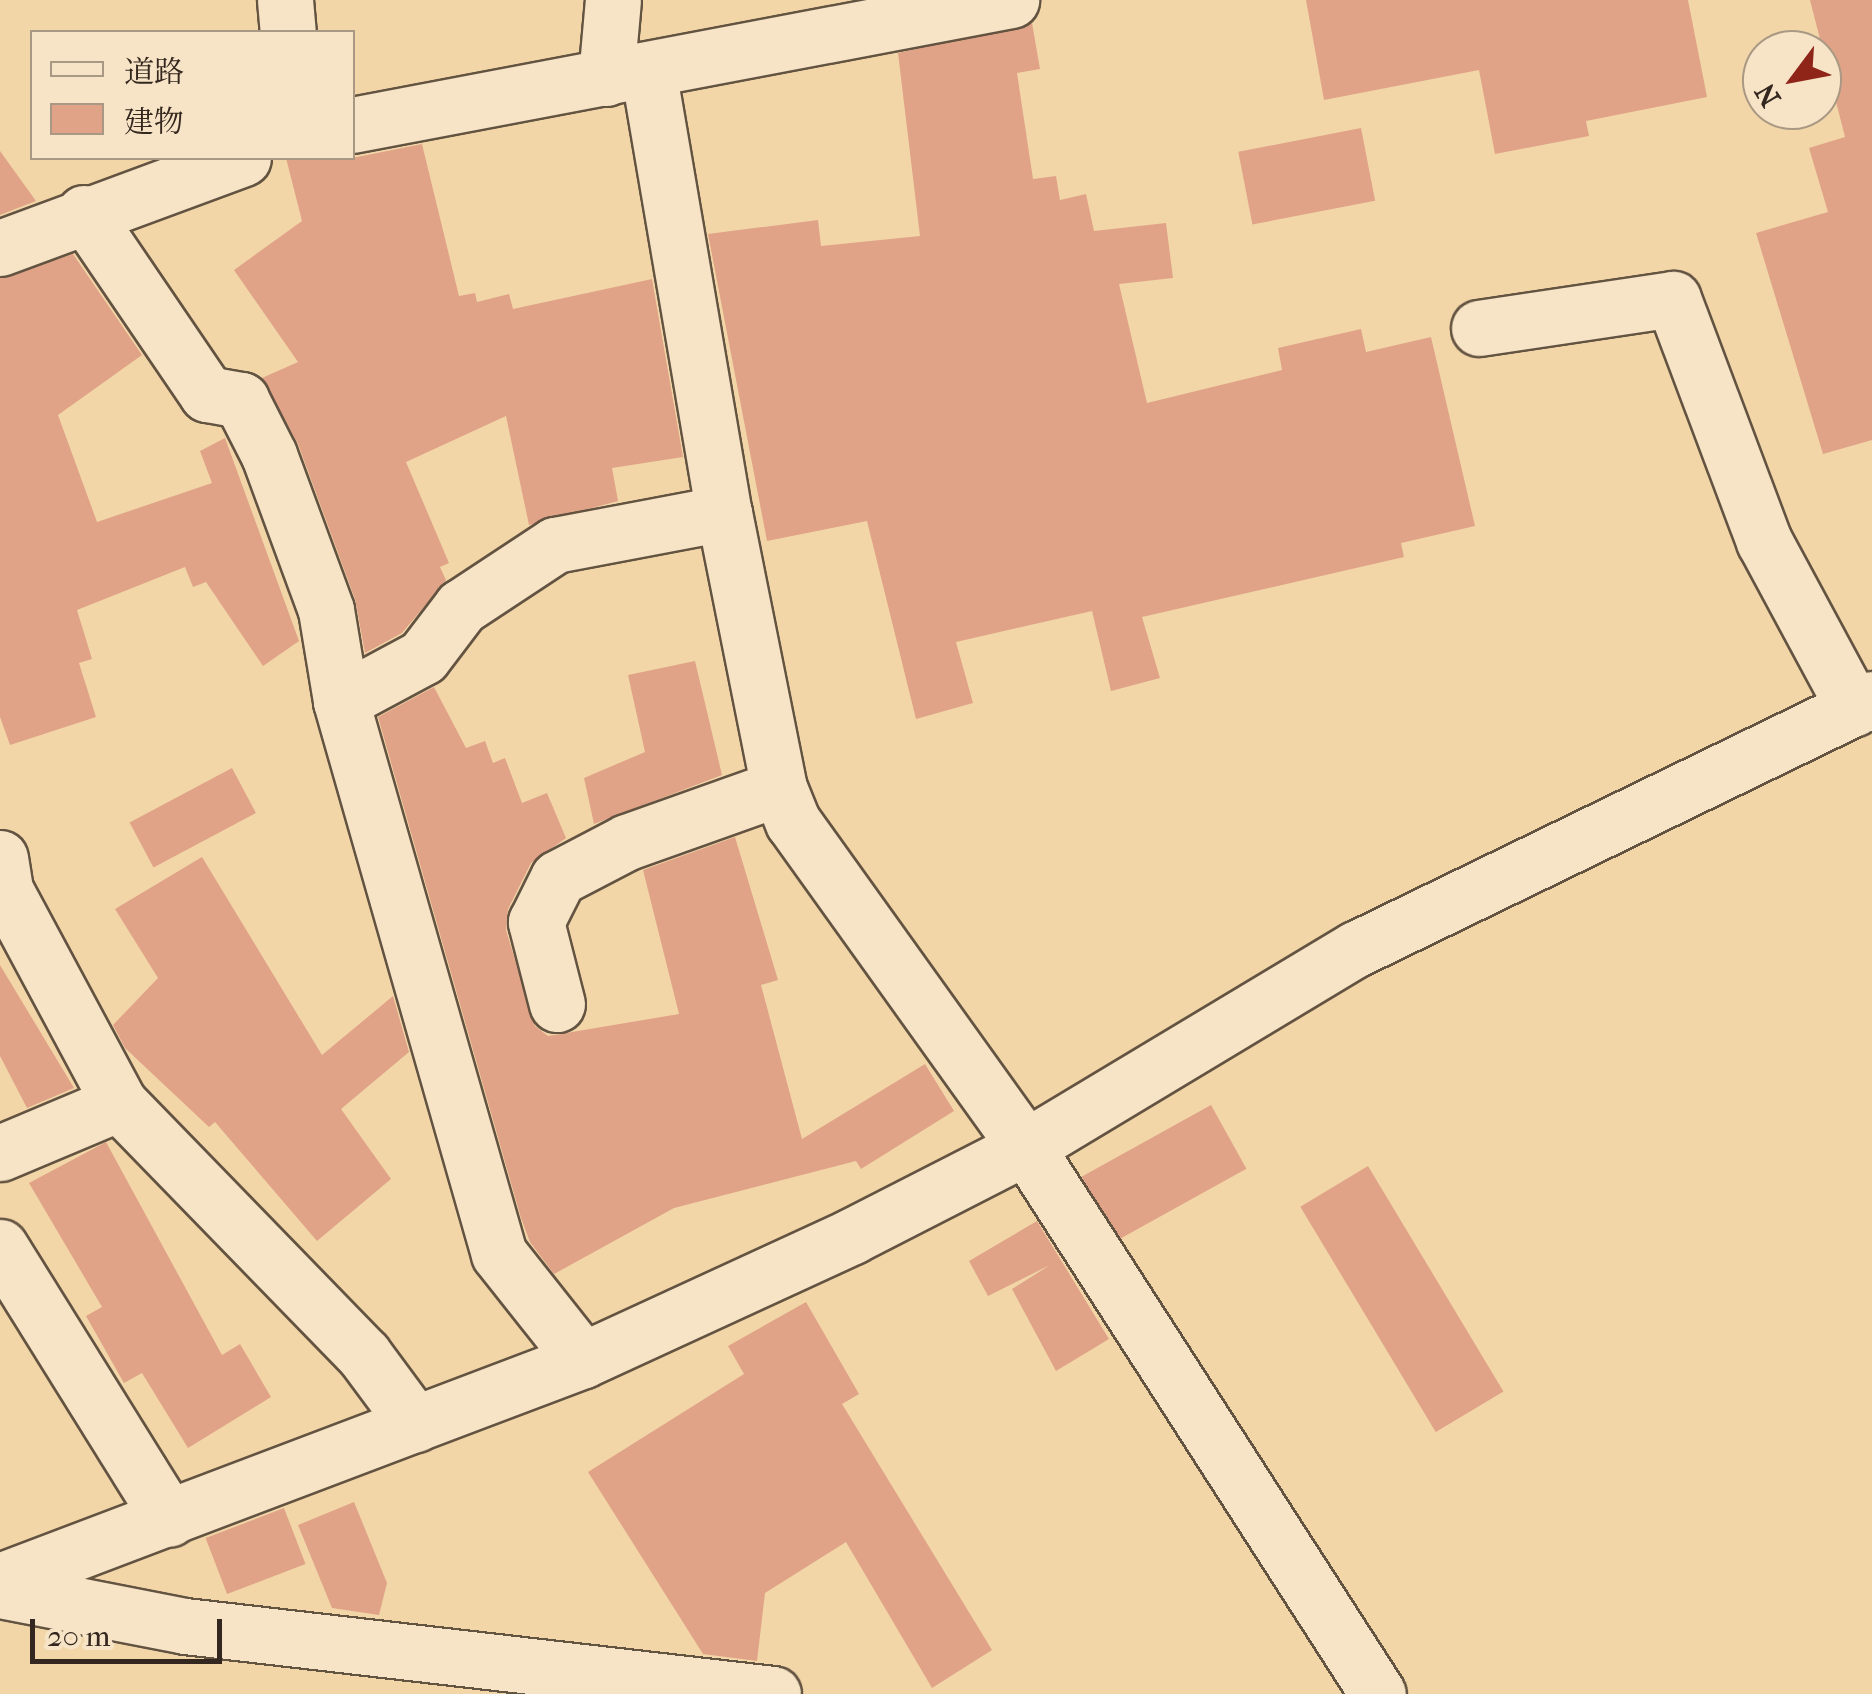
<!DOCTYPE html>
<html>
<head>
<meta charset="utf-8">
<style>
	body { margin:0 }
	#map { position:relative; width:1872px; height:1694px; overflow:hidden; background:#f2d6a8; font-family:"IM FELL French Canon","Noto Serif JP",serif }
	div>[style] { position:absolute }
	.building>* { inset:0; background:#e0a387; transform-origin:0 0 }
	.roads { filter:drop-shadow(2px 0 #635341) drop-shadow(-2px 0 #635341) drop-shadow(0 2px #635341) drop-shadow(0 -2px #635341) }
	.minor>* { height:55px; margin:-27.5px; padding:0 27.5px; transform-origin:27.5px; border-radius:27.5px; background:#f7e4c6 }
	span { translate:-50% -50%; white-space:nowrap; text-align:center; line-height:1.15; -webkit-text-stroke:8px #f7e4c6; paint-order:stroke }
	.legend { position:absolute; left:30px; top:30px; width:325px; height:130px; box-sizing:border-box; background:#f7e4c6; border:2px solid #a99883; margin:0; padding:12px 18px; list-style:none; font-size:30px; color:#33271f }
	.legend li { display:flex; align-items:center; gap:20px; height:50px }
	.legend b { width:50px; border:2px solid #a99883 }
	.north { position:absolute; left:1742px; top:30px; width:100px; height:100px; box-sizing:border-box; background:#f7e4c6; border:2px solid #a99883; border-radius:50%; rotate:238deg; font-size:28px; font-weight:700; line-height:40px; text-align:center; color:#33271f }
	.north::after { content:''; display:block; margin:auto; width:35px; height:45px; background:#8f2418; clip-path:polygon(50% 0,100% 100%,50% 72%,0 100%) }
	.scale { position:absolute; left:30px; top:1619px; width:192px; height:45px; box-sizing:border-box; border:5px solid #33271f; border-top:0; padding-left:12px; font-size:30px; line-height:35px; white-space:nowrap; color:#33271f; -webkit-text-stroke:8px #f7e4c6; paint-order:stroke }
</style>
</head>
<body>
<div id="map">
	<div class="building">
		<i style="clip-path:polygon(1306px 0,1688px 0,1707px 97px,1586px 121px,1589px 136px,1495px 154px,1479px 70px,1324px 100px)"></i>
		<i style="clip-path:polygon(1810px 0,1872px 0,1872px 440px,1823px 454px,1756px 233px,1828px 212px,1809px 148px,1845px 137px)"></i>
		<i style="clip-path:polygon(1032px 23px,1040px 69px,1017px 73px,1033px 179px,1056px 176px,1060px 200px,1086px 194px,1094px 231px,1166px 223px,1173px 278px,1119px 284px,1147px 403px,1282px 370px,1278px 348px,1361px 329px,1366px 352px,1431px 337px,1475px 526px,1401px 543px,1404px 557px,1142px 617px,1160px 678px,1111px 691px,1092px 611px,956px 642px,973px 703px,916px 719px,867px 521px,767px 541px,708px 234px,818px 220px,821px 246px,920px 236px,898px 53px)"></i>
		<i style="left:1361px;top:128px;width:74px;height:125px;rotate:79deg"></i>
		<i style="clip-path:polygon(422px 144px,459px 296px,475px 293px,477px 302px,509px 294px,513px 309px,652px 279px,683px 457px,612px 468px,618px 501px,529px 525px,506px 416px,406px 462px,449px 563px,440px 567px,446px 580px,402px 633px,365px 653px,355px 599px,298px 444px,262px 378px,298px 362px,234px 270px,302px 221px,286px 158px,352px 158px)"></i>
		<i style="clip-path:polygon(0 151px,36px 201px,0 215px)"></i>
		<i style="clip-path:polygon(73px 254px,142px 355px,58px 415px,97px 522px,212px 483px,200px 451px,225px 438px,299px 641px,263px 666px,206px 582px,193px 587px,185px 567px,77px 610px,92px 659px,79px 663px,96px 717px,10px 745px,0 717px,0 278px)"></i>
		<i style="clip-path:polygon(695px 661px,722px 775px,594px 824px,584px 778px,645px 752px,628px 675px)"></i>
		<i style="clip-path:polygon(434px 687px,466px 748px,485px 741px,493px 763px,505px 758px,522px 803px,547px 793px,566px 838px,531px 863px,508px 909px,506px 930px,535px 1026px,548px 1036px,679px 1014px,643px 870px,735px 837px,778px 980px,761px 985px,802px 1139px,925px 1064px,954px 1111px,861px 1169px,856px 1161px,674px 1208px,554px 1274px,530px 1242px,521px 1218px,378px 717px)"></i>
		<i style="left:232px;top:768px;width:51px;height:116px;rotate:62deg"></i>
		<i style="clip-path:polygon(202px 857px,322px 1055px,393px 996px,409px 1052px,341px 1109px,391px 1179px,317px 1241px,215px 1122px,209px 1127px,125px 1048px,113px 1025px,158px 978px,115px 909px)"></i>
		<i style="clip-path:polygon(0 965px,74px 1088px,27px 1108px,0 1056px)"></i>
		<i style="left:1211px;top:1105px;width:73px;height:148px;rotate:61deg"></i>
		<i style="clip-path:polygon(106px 1142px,222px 1355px,240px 1344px,271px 1397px,188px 1448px,142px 1373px,124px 1383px,86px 1316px,102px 1307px,29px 1183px)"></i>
		<i style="left:1368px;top:1166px;width:263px;height:79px;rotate:59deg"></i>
		<i style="clip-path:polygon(1037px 1221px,1109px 1339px,1056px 1371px,1012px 1289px,1050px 1265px,988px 1296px,969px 1261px)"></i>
		<i style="clip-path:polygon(806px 1302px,859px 1394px,842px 1404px,992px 1650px,932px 1688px,846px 1542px,765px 1593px,757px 1661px,703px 1654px,588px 1472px,744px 1374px,728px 1346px)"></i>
		<i style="clip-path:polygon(354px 1502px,387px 1583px,379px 1615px,332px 1608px,298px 1525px)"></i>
		<i style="left:284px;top:1508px;width:60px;height:84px;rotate:69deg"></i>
	</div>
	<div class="roads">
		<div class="minor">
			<i style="left:285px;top:0;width:32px;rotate:85deg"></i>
			<i style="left:648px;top:70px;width:449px;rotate:80.3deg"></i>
			<i style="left:724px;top:513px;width:280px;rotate:78.7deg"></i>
			<i style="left:779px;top:788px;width:37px;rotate:68deg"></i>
			<i style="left:793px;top:822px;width:400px;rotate:54.4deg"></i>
			<i style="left:1026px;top:1147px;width:650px;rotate:57.24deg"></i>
			<i style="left:606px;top:78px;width:78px;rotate:-84.9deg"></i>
			<i style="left:352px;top:125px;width:671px;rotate:-10.74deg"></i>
			<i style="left:84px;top:213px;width:219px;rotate:55.8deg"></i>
			<i style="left:207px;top:394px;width:35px;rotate:10deg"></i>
			<i style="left:241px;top:400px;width:62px;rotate:63deg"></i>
			<i style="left:269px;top:455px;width:165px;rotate:69.8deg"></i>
			<i style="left:326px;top:610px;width:92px;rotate:80.6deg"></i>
			<i style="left:0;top:248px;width:259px;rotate:-20.3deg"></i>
			<i style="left:1479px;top:328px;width:196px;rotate:-8.5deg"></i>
			<i style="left:1673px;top:299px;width:259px;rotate:69.4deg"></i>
			<i style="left:1764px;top:541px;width:190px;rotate:61.7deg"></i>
			<i style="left:0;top:858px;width:32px;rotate:81deg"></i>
			<i style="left:5px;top:890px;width:242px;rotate:61.8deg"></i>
			<i style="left:119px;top:1103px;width:351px;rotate:45.8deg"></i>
			<i style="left:364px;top:1355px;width:86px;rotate:53.5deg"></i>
			<i style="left:557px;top:1004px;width:85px;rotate:-104.4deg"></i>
			<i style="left:536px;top:922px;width:49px;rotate:-63.4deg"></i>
			<i style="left:558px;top:878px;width:78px;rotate:-27.6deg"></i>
			<i style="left:627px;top:842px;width:161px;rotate:-19.6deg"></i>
			<i style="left:0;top:1153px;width:129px;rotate:-22.8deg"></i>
			<i style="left:0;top:1247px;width:320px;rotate:58.1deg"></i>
			<i style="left:583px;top:1360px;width:135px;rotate:-128.4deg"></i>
			<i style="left:499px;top:1254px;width:575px;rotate:-105.95deg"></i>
			<i style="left:341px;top:701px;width:93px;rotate:-28.2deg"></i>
			<i style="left:423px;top:657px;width:63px;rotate:-52.8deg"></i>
			<i style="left:461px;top:607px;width:113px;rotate:-33.4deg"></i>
			<i style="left:555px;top:545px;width:172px;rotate:-10.7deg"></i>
			<i style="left:0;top:1581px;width:623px;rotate:-20.76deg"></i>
			<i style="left:583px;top:1360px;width:296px;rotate:-24.7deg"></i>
			<i style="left:852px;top:1236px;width:195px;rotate:-27.1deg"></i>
			<i style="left:1026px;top:1147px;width:385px;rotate:-31deg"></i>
			<i style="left:1356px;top:949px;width:573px;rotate:-25.85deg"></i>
			<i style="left:0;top:1590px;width:188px;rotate:11deg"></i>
			<i style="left:185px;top:1626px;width:592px;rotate:6.6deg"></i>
		</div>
	</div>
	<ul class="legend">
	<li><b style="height:12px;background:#f7e4c6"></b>道路</li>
	<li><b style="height:28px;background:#e0a387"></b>建物</li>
	</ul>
	<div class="north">N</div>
	<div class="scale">20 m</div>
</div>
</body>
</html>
